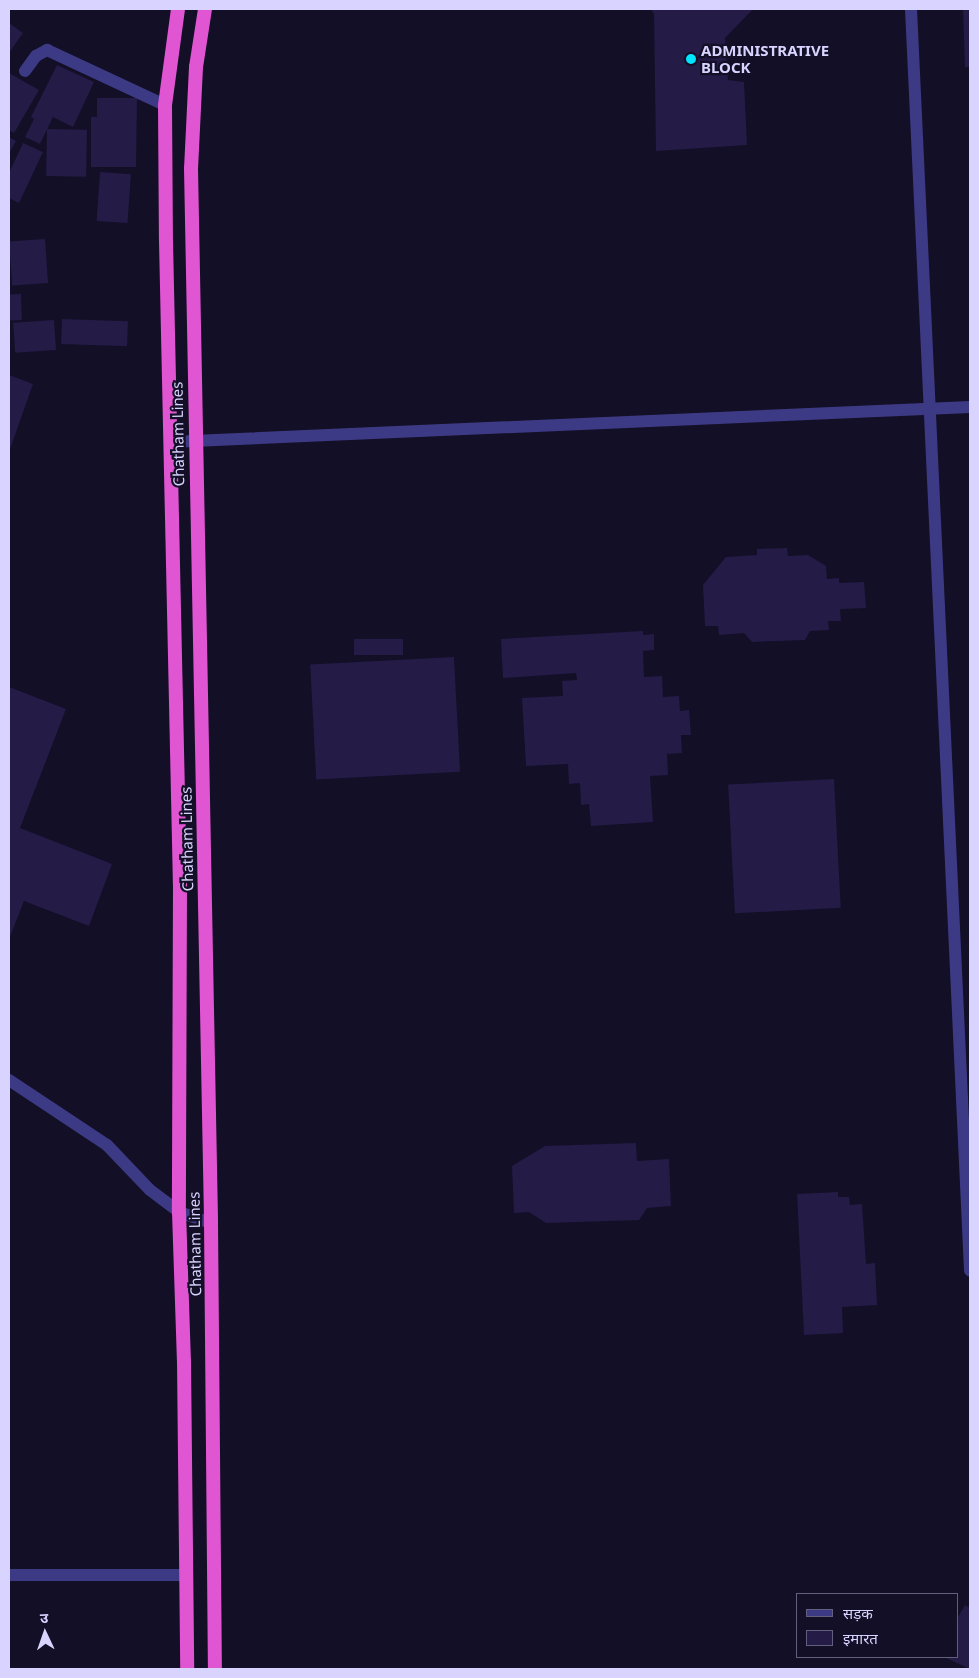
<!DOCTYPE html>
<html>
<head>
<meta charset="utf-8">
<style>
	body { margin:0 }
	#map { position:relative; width:979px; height:1678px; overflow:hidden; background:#130f26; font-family:"Noto Sans","Noto Sans Devanagari",sans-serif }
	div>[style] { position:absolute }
	.building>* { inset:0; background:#241b47; transform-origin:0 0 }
	.service>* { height:12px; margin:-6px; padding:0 6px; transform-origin:6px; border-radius:6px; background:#3d3a85 }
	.minor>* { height:12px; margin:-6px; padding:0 6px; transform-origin:6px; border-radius:6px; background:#3d3a85 }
	.tertiary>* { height:12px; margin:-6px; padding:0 6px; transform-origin:6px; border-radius:6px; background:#3d3a85 }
	.trunk>* { height:14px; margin:-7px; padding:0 7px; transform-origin:7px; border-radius:7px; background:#e055d1 }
	.dots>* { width:14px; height:14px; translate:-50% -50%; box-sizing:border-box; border:2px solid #130f26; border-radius:50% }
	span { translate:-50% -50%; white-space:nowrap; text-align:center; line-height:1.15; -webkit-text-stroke:4.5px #130f26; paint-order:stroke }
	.poi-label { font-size:15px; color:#d9d4ff; font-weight:700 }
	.left { translate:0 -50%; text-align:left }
	.street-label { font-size:15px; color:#d9d4ff }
	.frame { position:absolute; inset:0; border:10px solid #d9d4ff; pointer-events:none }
	.legend { position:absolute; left:796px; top:1593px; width:162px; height:65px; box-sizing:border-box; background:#130f26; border:1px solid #625e7d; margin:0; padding:6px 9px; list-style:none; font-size:15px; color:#d9d4ff }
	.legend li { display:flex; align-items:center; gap:10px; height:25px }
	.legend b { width:25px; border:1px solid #625e7d }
	.north { position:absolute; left:20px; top:1608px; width:50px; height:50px; -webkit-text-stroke:4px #130f26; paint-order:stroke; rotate:357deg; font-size:14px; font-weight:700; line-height:20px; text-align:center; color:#d9d4ff }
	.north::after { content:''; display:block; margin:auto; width:18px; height:22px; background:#d9d4ff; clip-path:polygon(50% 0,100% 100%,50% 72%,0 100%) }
</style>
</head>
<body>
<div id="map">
	<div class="building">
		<i style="clip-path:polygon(651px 9px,753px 9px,725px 38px,728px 80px,744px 82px,747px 145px,656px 151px,654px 14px)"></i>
		<i style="clip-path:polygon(963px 9px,970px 9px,970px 67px,965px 67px)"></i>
		<i style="clip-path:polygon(9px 23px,23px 33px,9px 53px)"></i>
		<i style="clip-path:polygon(57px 65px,94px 82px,73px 127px,53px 117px,40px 144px,25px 137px,34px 119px,31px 117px)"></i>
		<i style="clip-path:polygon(9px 73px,39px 90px,14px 133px,9px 130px)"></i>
		<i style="clip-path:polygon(97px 98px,137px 98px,136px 167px,91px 167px,91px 117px,97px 117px)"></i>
		<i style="left:47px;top:129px;width:40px;height:47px;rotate:1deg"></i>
		<i style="clip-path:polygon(9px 137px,16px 141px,9px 153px)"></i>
		<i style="clip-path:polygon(23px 143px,43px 152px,19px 203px,9px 198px,9px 173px)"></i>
		<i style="left:100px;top:172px;width:31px;height:49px;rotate:4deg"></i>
		<i style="left:45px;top:239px;width:44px;height:36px;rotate:86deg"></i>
		<i style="left:21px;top:294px;width:26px;height:12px;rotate:88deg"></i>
		<i style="left:62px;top:319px;width:66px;height:25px;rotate:2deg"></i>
		<i style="left:54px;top:320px;width:30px;height:41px;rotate:86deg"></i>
		<i style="clip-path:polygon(9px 375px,33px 384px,9px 452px)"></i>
		<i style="clip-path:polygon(787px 548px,788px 556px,808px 555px,826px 566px,827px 579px,839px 578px,839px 583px,864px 582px,866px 608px,840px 609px,841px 621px,828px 621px,829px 630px,810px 631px,805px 640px,752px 642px,744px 633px,719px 635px,718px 626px,705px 626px,703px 585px,726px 557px,757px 555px,757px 549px)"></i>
		<i style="clip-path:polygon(643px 631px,643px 635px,654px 634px,654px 650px,643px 651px,644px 677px,662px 676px,663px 697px,679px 696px,680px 711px,689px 710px,691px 735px,681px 735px,682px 753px,667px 754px,668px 775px,650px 776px,653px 822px,591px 826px,589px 804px,581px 805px,580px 783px,569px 784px,568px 764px,526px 766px,522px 698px,563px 696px,562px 681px,577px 680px,576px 673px,503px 678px,501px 639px)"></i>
		<i style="left:403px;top:639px;width:16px;height:49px;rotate:90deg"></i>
		<i style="left:454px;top:657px;width:115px;height:144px;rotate:87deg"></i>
		<i style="clip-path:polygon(9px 687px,66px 709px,20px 828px,112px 864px,89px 926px,24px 901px,9px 939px)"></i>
		<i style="left:834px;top:779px;width:129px;height:106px;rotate:87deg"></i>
		<i style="clip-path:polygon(636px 1143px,637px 1161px,669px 1159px,671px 1206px,647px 1208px,639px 1220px,546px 1223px,529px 1212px,514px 1213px,512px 1166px,545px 1146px)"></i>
		<i style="clip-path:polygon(838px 1192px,838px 1197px,849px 1197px,850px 1205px,862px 1204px,866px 1264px,875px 1263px,877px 1305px,842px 1307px,843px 1333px,804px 1335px,797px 1194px)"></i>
		<i style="clip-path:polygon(965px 1605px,970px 1608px,970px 1669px,944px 1657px,958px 1657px,958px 1617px)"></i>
	</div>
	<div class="service">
		<i style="left:911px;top:9px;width:1263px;rotate:87.32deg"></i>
		<i style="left:170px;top:442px;width:801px;rotate:-2.51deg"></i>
	</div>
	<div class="minor">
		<i style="left:25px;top:71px;width:19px;rotate:-54deg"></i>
		<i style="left:36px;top:56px;width:13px;rotate:-29deg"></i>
		<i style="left:47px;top:50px;width:130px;rotate:25deg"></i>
		<i style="left:9px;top:1575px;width:177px"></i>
	</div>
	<div class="tertiary">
		<i style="left:9px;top:1080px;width:118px;rotate:33.6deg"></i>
		<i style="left:107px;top:1145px;width:62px;rotate:46.3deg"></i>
		<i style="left:150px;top:1190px;width:36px;rotate:37deg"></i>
		<i style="left:179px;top:1212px;width:34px;rotate:19deg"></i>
	</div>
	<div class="trunk">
		<i style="left:178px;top:9px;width:97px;rotate:97.7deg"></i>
		<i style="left:165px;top:105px;width:136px;rotate:89.6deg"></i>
		<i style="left:166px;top:241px;width:645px;rotate:88.76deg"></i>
		<i style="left:180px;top:886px;width:326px;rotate:90.2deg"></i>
		<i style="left:179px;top:1212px;width:149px;rotate:88.1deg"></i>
		<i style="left:184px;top:1361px;width:308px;rotate:89.4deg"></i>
		<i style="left:205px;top:9px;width:59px;rotate:98.8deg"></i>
		<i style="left:196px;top:67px;width:101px;rotate:92.8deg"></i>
		<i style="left:191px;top:168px;width:1055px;rotate:88.91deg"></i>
		<i style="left:211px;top:1223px;width:446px;rotate:89.5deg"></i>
	</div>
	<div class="dots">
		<i style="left:691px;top:59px;background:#00e5ff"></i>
	</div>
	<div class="poi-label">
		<span class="left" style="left:701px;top:59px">ADMINISTRATIVE<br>BLOCK</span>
	</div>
	<div class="street-label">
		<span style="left:178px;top:434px;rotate:-91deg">Chatham Lines</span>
		<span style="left:187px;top:839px;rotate:-91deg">Chatham Lines</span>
		<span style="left:195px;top:1244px;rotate:-91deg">Chatham Lines</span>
	</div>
	<div class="frame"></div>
	<ul class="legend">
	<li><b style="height:6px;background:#3d3a85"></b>सड़क</li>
	<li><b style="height:14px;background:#241b47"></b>इमारत</li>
	</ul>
	<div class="north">उ</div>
</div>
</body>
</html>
